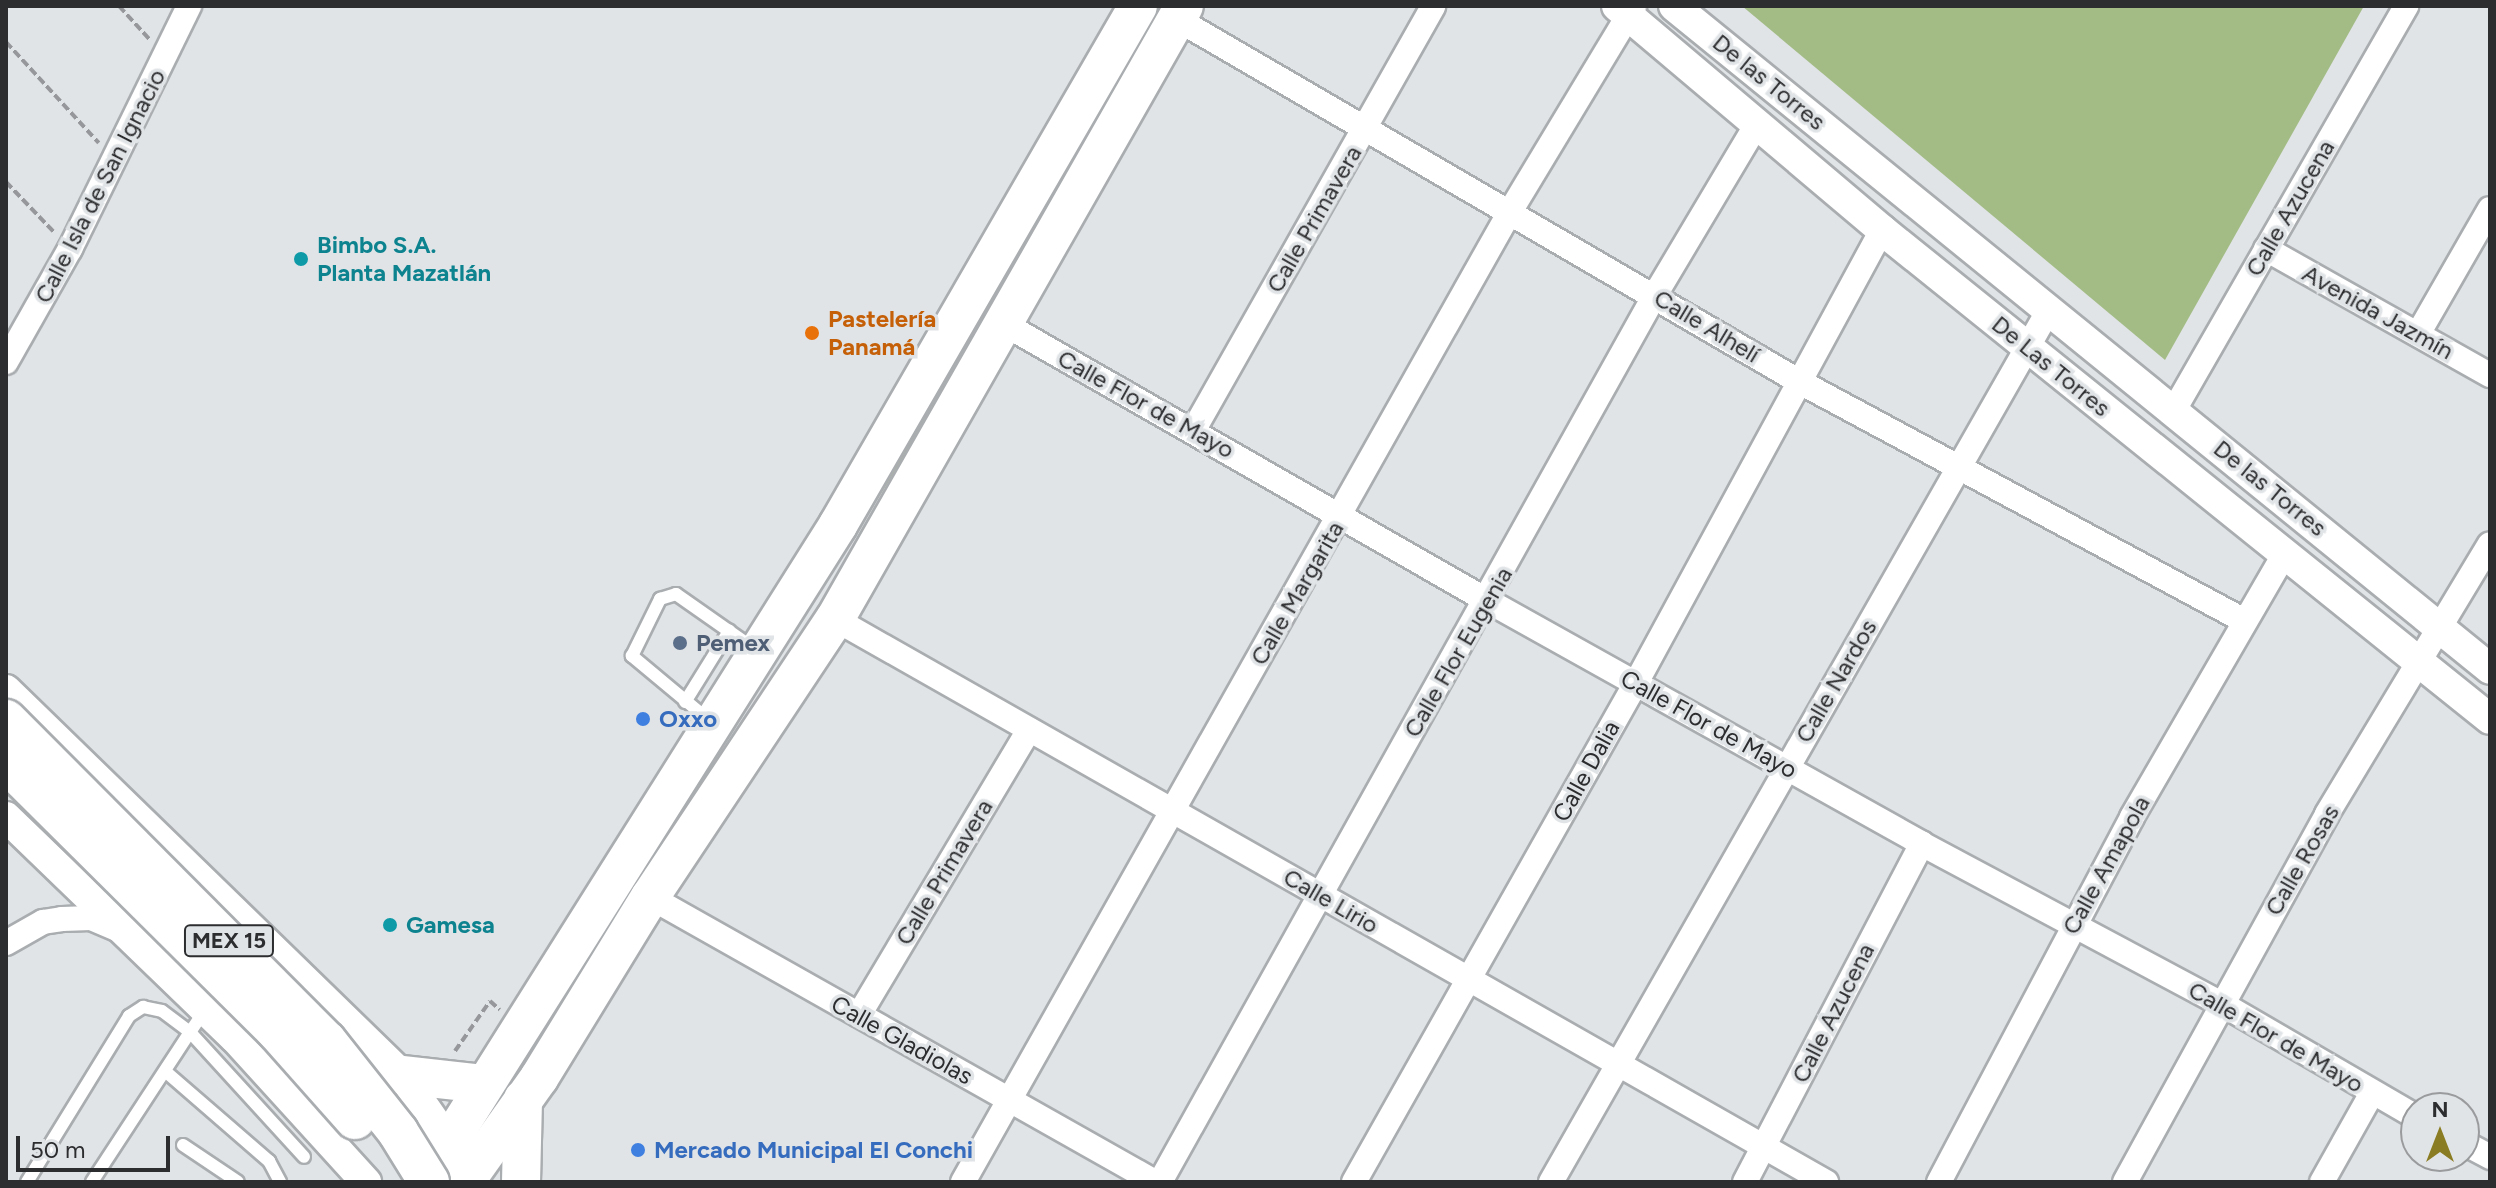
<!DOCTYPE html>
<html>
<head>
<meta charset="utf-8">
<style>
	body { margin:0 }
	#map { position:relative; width:2496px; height:1188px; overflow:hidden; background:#e1e4e7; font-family:Figtree,sans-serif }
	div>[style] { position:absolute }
	.green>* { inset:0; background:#a3bc86 }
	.path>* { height:4px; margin-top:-2px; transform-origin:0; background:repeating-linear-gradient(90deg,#95979a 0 8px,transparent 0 12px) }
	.roads { filter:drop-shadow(2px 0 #aaadb0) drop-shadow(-2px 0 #aaadb0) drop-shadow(0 2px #aaadb0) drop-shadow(0 -2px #aaadb0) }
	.service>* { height:12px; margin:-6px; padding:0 6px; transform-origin:6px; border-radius:6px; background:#fff }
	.minor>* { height:24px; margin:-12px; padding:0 12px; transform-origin:12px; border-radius:12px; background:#fff }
	.tertiary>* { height:30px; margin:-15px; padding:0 15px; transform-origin:15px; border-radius:15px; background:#fff }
	.primary>* { height:38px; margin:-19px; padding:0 19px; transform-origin:19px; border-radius:19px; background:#fff }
	.bridges { filter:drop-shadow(2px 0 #aaadb0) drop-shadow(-2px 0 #aaadb0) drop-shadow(0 2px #aaadb0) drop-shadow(0 -2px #aaadb0) }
	.trunk-bridge>* { height:40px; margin:-20px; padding:0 20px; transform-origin:20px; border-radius:20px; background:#fff }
	.dots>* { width:22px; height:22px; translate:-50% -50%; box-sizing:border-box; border:4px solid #e1e4e7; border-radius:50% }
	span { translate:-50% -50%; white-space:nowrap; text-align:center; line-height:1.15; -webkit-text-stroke:7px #e1e4e7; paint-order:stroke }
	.shield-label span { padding:2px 6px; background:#e1e4e7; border:2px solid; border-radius:6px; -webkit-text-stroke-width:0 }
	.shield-label { font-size:22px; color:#2c2d2f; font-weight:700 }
	.street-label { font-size:24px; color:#2c2d2f }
	.culture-label { font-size:24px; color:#0d838f; font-weight:700 }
	.left { translate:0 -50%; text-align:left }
	.food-label { font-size:24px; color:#c56008; font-weight:700 }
	.service-label { font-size:24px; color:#4e5e75; font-weight:700 }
	.shop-label { font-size:24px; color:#366cbe; font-weight:700 }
	.frame { position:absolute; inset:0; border:8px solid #2c2d2f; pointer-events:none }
	.north { position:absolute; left:2400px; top:1092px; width:80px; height:80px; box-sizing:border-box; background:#e1e4e7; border:2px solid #999b9d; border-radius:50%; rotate:0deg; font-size:22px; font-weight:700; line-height:32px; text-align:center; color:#2c2d2f }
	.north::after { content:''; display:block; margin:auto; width:28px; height:36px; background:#8a7c22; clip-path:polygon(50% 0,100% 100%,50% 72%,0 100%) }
	.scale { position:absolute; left:16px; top:1136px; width:154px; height:36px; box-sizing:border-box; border:4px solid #2c2d2f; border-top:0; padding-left:10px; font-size:24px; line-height:28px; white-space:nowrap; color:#2c2d2f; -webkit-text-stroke:6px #e1e4e7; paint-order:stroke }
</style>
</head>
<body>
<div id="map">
	<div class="green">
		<i style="clip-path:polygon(1148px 6px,1168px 6px,928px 419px,470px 1146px)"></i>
		<i style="clip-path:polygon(1742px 6px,2364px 6px,2165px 360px)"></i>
	</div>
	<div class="path">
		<i style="left:119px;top:6px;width:46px;rotate:47.6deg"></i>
		<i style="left:6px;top:42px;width:137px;rotate:47.4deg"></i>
		<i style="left:6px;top:182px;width:69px;rotate:46.2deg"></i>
		<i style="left:455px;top:1051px;width:61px;rotate:-55deg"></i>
		<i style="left:490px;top:1001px;width:13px;rotate:42deg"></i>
	</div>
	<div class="roads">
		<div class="service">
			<i style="left:685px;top:702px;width:84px;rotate:-58.2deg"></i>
			<i style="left:710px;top:721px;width:102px;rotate:-140.2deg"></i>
			<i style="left:632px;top:656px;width:64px;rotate:-63.8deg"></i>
			<i style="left:660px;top:599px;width:17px;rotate:-17deg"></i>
			<i style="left:676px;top:594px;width:98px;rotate:35deg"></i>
			<i style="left:205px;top:1010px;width:27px;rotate:124deg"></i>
			<i style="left:190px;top:1032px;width:169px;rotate:47.6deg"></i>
			<i style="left:165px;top:1071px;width:138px;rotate:40.9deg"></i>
			<i style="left:269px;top:1161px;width:24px;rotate:62deg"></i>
			<i style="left:183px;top:1145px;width:66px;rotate:33.9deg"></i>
			<i style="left:27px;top:1182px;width:195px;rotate:-58.4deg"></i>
			<i style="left:129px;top:1016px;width:17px;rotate:-33deg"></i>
			<i style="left:143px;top:1007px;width:19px;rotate:12deg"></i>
			<i style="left:162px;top:1011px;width:35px;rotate:37deg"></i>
			<i style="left:190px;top:1032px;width:179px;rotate:123.2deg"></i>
		</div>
		<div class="minor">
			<i style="left:1177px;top:19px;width:721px;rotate:30.23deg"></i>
			<i style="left:1800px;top:382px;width:503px;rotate:28.25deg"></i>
			<i style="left:2266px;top:249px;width:257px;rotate:29.4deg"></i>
			<i style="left:1006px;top:325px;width:555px;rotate:29.8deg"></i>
			<i style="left:1488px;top:601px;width:497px;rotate:29.2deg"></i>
			<i style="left:1922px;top:844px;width:340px;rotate:28.1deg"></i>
			<i style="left:2222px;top:1004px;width:225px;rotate:30.2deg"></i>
			<i style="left:2418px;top:334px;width:144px;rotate:-60.1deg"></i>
			<i style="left:6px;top:362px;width:130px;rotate:-60.5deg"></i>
			<i style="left:70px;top:249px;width:271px;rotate:-63.9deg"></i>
			<i style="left:2174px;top:410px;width:466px;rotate:-60.1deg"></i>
			<i style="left:1193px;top:431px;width:488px;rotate:-60.5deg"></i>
			<i style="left:835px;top:619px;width:1140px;rotate:29.6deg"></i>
			<i style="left:650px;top:897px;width:580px;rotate:29.44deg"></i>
			<i style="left:6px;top:943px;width:43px;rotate:-29.6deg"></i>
			<i style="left:43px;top:922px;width:19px;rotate:-9deg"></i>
			<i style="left:62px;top:919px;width:29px;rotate:-2deg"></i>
			<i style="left:91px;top:918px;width:30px;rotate:23deg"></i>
			<i style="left:859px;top:1015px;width:332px;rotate:-59.2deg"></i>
			<i style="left:2464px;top:1143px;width:30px;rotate:28deg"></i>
			<i style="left:963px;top:1182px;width:1110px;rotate:-60.59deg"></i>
			<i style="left:1508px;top:215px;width:244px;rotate:-58.9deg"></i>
			<i style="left:1160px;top:1182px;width:1016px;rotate:-60.84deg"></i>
			<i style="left:1655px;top:295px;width:201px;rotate:-59.2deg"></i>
			<i style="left:1354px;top:1182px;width:573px;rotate:-60.53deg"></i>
			<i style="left:1636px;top:683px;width:515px;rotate:-61.5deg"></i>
			<i style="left:1551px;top:1182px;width:1006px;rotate:-60.28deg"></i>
			<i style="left:1745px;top:1182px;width:382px;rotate:-62.4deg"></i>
			<i style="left:1939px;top:1182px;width:413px;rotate:-62.1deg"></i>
			<i style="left:2132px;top:817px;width:303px;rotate:-59.9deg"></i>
			<i style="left:2125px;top:1182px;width:420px;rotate:-61.2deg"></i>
			<i style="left:2327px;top:814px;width:315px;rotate:-58.9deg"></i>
			<i style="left:2322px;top:1182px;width:102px;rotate:-60.7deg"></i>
		</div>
		<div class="tertiary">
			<i style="left:1617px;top:6px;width:347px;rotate:40.2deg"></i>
			<i style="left:1882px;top:230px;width:780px;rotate:38.81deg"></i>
			<i style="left:1674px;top:6px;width:1051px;rotate:39.09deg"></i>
			<i style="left:6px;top:690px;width:552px;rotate:44.19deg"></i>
			<i style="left:402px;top:1075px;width:101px;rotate:55.1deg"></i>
			<i style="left:6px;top:817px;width:318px;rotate:44deg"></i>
			<i style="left:235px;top:1038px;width:195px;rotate:47.7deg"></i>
		</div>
		<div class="primary">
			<i style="left:402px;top:1075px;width:81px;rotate:6.3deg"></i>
			<i style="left:424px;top:1182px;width:777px;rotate:-57.78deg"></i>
			<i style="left:838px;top:525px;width:599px;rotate:-59.97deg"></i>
			<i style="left:465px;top:1182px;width:128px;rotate:-54.6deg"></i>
			<i style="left:539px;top:1078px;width:212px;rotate:-58.5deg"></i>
			<i style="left:650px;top:897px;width:334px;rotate:-56.4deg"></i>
			<i style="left:835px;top:619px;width:705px;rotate:-60.35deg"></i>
			<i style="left:521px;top:1182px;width:83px;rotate:-88.6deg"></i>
		</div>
	</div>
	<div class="bridges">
		<div class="trunk-bridge">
			<i style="left:6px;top:720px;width:453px;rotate:45.1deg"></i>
			<i style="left:326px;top:1041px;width:116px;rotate:51.6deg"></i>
			<i style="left:398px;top:1132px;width:59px;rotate:58.2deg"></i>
			<i style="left:6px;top:762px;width:380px;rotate:44.8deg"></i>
			<i style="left:276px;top:1030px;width:119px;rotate:48.4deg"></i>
		</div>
	</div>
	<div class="dots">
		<i style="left:301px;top:259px;background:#0f9aa8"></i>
		<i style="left:812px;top:333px;background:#e8710a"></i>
		<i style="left:680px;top:643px;background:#5c6f8a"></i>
		<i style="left:643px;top:719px;background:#3f7fe0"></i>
		<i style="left:390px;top:925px;background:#0f9aa8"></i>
		<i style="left:638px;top:1150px;background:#3f7fe0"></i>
	</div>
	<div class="shield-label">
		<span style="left:229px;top:941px">MEX 15</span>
	</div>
	<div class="street-label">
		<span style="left:1769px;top:82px;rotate:39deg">De las Torres</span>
		<span style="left:100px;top:186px;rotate:-63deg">Calle Isla de San Ignacio</span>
		<span style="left:2290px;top:208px;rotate:-60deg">Calle Azucena</span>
		<span style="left:1314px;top:219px;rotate:-60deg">Calle Primavera</span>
		<span style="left:2378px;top:312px;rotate:29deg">Avenida Jazmín</span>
		<span style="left:1707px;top:326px;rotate:31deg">Calle Alhelí</span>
		<span style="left:2051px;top:366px;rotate:39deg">De Las Torres</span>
		<span style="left:1146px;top:404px;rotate:29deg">Calle Flor de Mayo</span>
		<span style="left:2270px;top:488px;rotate:39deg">De las Torres</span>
		<span style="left:1297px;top:593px;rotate:-60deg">Calle Margarita</span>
		<span style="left:1458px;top:652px;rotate:-60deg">Calle Flor Eugenia</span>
		<span style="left:1836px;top:681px;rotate:-60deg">Calle Nardos</span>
		<span style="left:1709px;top:724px;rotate:29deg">Calle Flor de Mayo</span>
		<span style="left:1586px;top:771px;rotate:-61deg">Calle Dalia</span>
		<span style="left:2302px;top:860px;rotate:-60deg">Calle Rosas</span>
		<span style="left:2106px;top:865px;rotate:-61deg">Calle Amapola</span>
		<span style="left:944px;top:872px;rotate:-59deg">Calle Primavera</span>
		<span style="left:1331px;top:901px;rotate:30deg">Calle Lirio</span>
		<span style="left:1833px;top:1013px;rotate:-63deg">Calle Azucena</span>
		<span style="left:2276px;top:1037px;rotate:30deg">Calle Flor de Mayo</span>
		<span style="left:902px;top:1040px;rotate:29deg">Calle Gladiolas</span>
	</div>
	<div class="culture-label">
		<span class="left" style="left:317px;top:259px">Bimbo S.A.<br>Planta Mazatlán</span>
		<span class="left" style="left:406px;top:925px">Gamesa</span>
	</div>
	<div class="food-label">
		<span class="left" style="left:828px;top:333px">Pastelería<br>Panamá</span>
	</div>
	<div class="service-label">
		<span class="left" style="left:696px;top:643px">Pemex</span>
	</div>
	<div class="shop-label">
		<span class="left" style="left:659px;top:719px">Oxxo</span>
		<span class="left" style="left:654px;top:1150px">Mercado Municipal El Conchi</span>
	</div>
	<div class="frame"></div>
	<div class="north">N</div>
	<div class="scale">50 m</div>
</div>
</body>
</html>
